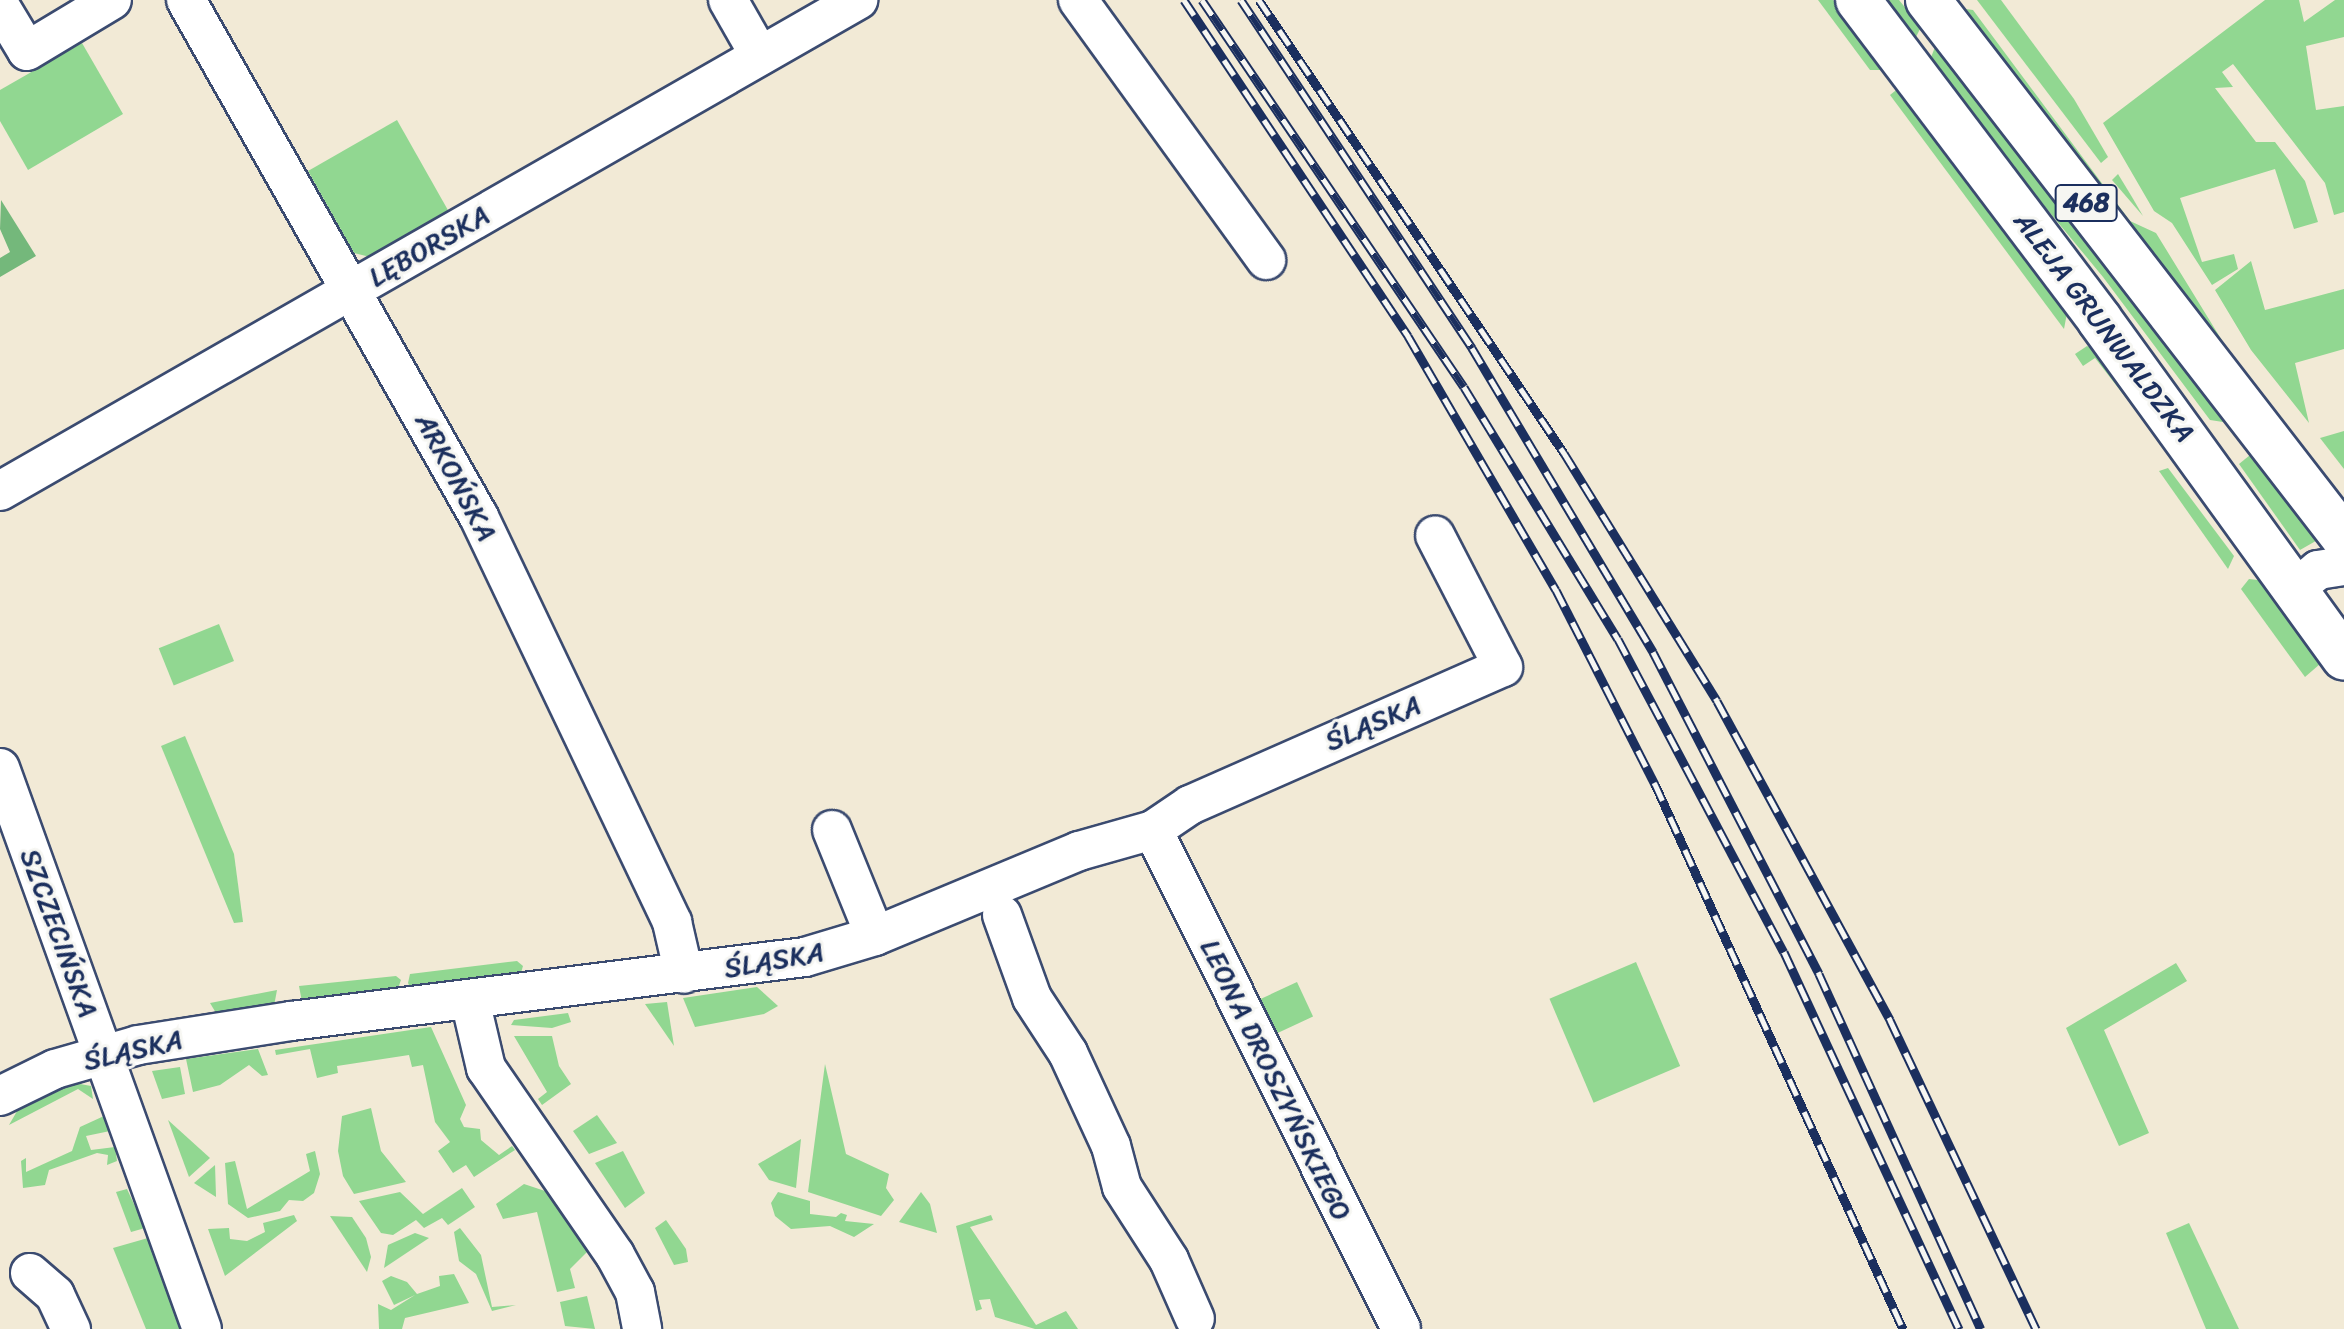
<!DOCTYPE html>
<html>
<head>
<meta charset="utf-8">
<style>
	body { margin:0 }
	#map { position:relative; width:2344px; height:1329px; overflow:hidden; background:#f2ead6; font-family:Sriracha,sans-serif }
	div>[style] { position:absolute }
	.green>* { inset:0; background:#91d791; transform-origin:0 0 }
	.forest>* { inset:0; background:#74b87b }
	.roads { filter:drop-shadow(2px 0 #3b4b70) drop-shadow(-2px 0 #3b4b70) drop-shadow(0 2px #3b4b70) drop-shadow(0 -2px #3b4b70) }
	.minor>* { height:38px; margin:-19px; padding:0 19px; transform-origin:19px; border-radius:19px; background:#fff }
	.major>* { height:44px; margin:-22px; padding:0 22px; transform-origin:22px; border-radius:22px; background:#fff }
	.rail>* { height:9px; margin-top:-4.5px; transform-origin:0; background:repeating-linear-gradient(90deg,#f6f6f2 0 18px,#1b2f5e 0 36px); box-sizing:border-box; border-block:2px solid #1b2f5e }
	span { translate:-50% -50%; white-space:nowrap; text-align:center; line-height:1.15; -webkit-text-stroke:6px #f6f6f2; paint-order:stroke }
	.shield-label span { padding:2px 6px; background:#f6f6f2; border:2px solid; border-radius:6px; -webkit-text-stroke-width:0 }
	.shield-label { font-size:26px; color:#1b2f5e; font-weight:700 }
	.street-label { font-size:28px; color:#1b2f5e }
</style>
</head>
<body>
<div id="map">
	<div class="green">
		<i style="clip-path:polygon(1818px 0,1833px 0,1881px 63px,1880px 70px,1870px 70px)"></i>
		<i style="clip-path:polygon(1882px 0,1899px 0,1921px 27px,1912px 45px)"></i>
		<i style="clip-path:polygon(1977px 0,2001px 0,2074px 99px,2108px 157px,2101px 163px)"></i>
		<i style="clip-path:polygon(2265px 0,2299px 0,2304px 22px,2335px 0,2344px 0,2344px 37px,2306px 46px,2316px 110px,2344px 106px,2344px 212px,2334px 215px,2325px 183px,2233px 64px,2222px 72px,2233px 87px,2215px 88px,2256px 142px,2275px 142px,2305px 181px,2318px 222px,2294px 229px,2275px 169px,2180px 198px,2202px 262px,2234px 254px,2238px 269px,2212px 285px,2172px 223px,2154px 211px,2103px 123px)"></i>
		<i style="clip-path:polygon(1966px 9px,1973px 10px,2130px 221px,2156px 233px,2234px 360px,2344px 508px)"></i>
		<i style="clip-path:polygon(82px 43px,123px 114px,28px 170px,0 121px,0 90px)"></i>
		<i style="clip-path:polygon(1935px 47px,2225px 417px,2223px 422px,2210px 420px,2103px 277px,1928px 65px)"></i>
		<i style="clip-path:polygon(1900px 87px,2068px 308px,2064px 329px,1890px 95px)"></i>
		<i style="clip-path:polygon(397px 120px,449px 212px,370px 257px,354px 253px,308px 171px)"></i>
		<i style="clip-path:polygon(2118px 174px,2132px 197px,2143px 216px,2112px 180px)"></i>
		<i style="clip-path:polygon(2251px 261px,2265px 310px,2344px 289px,2344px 349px,2295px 363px,2309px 423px,2251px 350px,2215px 290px)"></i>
		<i style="clip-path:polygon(2087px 346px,2099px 352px,2139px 403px,2133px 407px,2095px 358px,2083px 366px,2075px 354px)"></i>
		<i style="clip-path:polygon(2344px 431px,2344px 469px,2320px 438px)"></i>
		<i style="clip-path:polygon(2255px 451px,2321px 538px,2300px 550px,2239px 464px)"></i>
		<i style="clip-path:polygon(2168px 468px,2234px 556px,2228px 569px,2159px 471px)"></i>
		<i style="clip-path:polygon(2249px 579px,2266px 581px,2320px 664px,2305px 677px,2241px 589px)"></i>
		<i style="left:219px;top:624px;width:40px;height:65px;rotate:68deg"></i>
		<i style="clip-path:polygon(185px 736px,234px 854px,243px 922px,234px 923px,161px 746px)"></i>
		<i style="clip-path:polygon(517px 961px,523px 966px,520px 976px,411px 989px,408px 983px,410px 974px)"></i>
		<i style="left:1636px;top:962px;width:113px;height:94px;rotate:67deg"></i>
		<i style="clip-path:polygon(2176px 963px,2187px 981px,2104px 1030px,2149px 1133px,2119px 1146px,2066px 1028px)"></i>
		<i style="clip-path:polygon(396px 976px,401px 980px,397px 991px,302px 1002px,299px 986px)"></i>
		<i style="left:1297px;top:982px;width:38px;height:42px;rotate:65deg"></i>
		<i style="clip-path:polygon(757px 987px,778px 1006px,764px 1014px,695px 1027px,683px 998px)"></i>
		<i style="clip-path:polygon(277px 990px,274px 1006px,216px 1013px,210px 1003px)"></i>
		<i style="clip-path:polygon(667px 1002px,674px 1046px,645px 1004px)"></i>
		<i style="clip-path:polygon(568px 1013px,571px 1022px,552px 1028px,511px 1025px,514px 1020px)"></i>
		<i style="clip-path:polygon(431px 1027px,466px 1105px,460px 1119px,464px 1127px,480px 1129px,481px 1140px,499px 1155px,512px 1146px,515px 1150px,474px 1177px,466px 1165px,453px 1173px,438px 1151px,450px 1142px,435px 1122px,423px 1065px,412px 1067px,409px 1055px,337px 1066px,338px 1073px,317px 1078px,310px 1049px,276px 1055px,275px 1050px)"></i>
		<i style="clip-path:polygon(514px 1036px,552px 1036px,559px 1066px,571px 1084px,542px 1105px,538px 1099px,547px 1092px)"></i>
		<i style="clip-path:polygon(258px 1049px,268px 1075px,262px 1076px,249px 1065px,220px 1085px,193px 1092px,186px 1059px)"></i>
		<i style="clip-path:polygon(825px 1064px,846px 1154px,889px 1174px,886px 1188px,894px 1200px,881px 1216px,808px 1192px)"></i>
		<i style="clip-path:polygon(180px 1067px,185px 1094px,162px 1099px,152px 1071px)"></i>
		<i style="clip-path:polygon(75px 1083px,91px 1086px,93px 1099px,78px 1089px,9px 1125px,20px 1106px)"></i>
		<i style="clip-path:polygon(371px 1108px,381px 1151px,406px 1182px,354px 1194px,343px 1176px,338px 1151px,342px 1116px)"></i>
		<i style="clip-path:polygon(597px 1115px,617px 1143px,589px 1154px,573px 1131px)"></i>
		<i style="clip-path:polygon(104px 1116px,110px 1131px,86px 1136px,91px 1150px,115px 1147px,117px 1161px,107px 1165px,108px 1155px,97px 1153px,49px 1170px,45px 1185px,23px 1188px,21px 1161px,26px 1158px,26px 1172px,72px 1151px,80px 1127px)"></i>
		<i style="clip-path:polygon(168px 1120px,210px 1158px,189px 1177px)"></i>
		<i style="clip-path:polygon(801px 1139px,796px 1188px,769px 1180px,758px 1164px)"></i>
		<i style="clip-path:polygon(315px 1151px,320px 1174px,314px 1193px,303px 1201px,289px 1200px,280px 1211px,248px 1218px,228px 1204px,225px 1163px,235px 1161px,247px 1209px,310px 1171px,306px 1154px)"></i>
		<i style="clip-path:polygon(623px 1151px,645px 1193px,625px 1208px,595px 1163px)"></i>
		<i style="clip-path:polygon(215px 1165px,216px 1197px,194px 1183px)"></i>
		<i style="clip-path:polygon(524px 1184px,548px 1192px,588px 1251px,570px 1269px,575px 1288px,557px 1292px,537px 1212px,503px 1219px,496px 1204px)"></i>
		<i style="clip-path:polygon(462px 1188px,475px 1207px,448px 1225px,442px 1218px,424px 1228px,416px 1220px,393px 1235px,381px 1233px,359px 1201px,400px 1192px,423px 1214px)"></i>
		<i style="clip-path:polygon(127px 1189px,145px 1228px,131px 1232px,116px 1192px)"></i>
		<i style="clip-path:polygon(778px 1192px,810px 1201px,810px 1214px,836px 1217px,841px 1213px,847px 1215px,845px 1221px,874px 1224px,854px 1237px,830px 1226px,791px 1229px,775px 1216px,771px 1203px)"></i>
		<i style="clip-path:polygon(921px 1192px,930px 1204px,937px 1233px,899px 1222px)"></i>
		<i style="clip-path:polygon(294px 1215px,297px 1221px,225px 1276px,208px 1229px,229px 1228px,230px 1239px,247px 1241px,265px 1232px,263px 1223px)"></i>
		<i style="clip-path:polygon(991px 1215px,993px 1220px,970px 1227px,1036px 1325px,1066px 1311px,1078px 1329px,1035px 1329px,995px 1317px,990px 1299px,979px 1300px,982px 1309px,976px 1311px,956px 1226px)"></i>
		<i style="clip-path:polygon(330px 1216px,352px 1217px,366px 1238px,371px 1257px,367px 1272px)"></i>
		<i style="clip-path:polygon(666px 1220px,686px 1249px,688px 1262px,674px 1265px,655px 1228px)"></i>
		<i style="clip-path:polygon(2189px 1223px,2239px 1329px,2206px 1329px,2166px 1233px)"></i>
		<i style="clip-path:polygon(460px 1228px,481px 1255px,492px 1307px,516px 1305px,492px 1311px,476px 1274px,459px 1261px,454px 1232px)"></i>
		<i style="clip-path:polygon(415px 1233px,429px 1238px,384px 1268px,388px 1245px)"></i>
		<i style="clip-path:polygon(148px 1238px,181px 1329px,146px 1329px,113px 1248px)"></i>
		<i style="clip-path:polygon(454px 1274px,469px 1303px,405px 1318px,402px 1329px,379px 1329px,378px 1304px,391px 1310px,415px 1295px,394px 1305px,382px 1281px,391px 1276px,407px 1282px,417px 1294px,440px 1286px,439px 1276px)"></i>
		<i style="clip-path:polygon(587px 1296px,595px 1329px,565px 1326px,560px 1302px)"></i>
	</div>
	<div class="forest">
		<i style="clip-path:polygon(1px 200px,36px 256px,0 277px,0 258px,10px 252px,0 229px)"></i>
	</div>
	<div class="roads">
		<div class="minor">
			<i style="left:186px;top:0;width:594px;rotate:60.46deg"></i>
			<i style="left:479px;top:517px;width:449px;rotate:64.5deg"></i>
			<i style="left:672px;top:922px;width:53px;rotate:77deg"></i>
			<i style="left:728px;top:0;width:64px;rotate:60.3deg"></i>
			<i style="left:1078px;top:0;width:321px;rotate:54.1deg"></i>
			<i style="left:0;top:6px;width:52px;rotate:59deg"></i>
			<i style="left:27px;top:51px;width:99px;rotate:-31deg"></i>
			<i style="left:0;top:491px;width:989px;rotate:-29.78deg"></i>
			<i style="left:2294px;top:589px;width:31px;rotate:-38deg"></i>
			<i style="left:2318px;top:570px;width:26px;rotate:-9deg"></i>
			<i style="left:0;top:768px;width:596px;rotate:70.2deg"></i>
			<i style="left:832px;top:830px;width:114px;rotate:67.9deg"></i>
			<i style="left:1153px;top:830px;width:557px;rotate:63.57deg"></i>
			<i style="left:1002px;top:915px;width:88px;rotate:70.1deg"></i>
			<i style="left:1032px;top:998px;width:66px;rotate:56.8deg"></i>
			<i style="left:1068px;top:1053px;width:102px;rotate:65.2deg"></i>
			<i style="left:1111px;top:1146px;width:42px;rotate:75deg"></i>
			<i style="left:1122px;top:1187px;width:87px;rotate:57.2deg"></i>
			<i style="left:1169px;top:1260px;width:64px;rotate:66.2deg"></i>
			<i style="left:470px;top:1000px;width:70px;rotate:76.8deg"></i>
			<i style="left:486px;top:1068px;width:227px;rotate:55.4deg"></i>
			<i style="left:615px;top:1255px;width:42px;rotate:61.6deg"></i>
			<i style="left:635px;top:1292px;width:38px;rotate:79deg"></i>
			<i style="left:0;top:1096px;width:61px;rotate:-26.1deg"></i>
			<i style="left:55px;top:1069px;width:86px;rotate:-16.1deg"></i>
			<i style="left:138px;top:1045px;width:155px;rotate:-8.9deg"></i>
			<i style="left:291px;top:1021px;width:518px;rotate:-7.1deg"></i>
			<i style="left:805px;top:957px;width:73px;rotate:-16.7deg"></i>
			<i style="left:875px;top:936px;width:221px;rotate:-22.6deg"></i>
			<i style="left:1079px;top:851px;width:77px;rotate:-15.8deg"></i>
			<i style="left:1153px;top:830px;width:45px;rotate:-34deg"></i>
			<i style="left:1190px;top:805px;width:342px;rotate:-23.8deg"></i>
			<i style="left:1503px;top:667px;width:148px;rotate:-117.3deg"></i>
			<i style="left:30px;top:1273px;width:33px;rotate:41deg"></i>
			<i style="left:55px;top:1295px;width:38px;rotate:65deg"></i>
		</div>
		<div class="major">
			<i style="left:1858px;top:0;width:400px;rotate:52.9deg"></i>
			<i style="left:2099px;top:319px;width:418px;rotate:54.1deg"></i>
			<i style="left:1928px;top:0;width:680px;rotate:52.29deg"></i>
		</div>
	</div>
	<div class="rail">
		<i style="left:1184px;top:0;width:404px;rotate:56.3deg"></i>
		<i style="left:1408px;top:336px;width:294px;rotate:59.8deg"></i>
		<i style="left:1556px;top:590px;width:218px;rotate:63deg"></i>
		<i style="left:1655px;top:784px;width:599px;rotate:65.53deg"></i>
		<i style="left:1202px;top:0;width:467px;rotate:55.9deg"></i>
		<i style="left:1464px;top:387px;width:295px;rotate:58.6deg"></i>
		<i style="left:1618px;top:639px;width:354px;rotate:62.1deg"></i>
		<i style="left:1784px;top:952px;width:416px;rotate:65.1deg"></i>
		<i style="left:1241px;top:0;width:418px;rotate:56.4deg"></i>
		<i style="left:1472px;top:348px;width:354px;rotate:59.2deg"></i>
		<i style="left:1653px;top:652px;width:362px;rotate:62.7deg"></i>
		<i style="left:1819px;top:974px;width:390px;rotate:65.5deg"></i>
		<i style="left:1259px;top:0;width:546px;rotate:56.05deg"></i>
		<i style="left:1564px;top:453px;width:291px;rotate:58.3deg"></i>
		<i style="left:1717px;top:701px;width:363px;rotate:61.5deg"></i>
		<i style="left:1890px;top:1020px;width:342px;rotate:64.7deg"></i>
	</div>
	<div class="shield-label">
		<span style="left:2086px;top:203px">468</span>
	</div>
	<div class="street-label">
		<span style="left:429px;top:246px;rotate:-30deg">LĘBORSKA</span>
		<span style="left:2104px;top:327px;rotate:53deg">ALEJA GRUNWALDZKA</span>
		<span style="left:456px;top:477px;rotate:62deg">ARKOŃSKA</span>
		<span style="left:1373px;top:723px;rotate:-23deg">ŚLĄSKA</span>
		<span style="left:59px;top:933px;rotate:70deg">SZCZECIŃSKA</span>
		<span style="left:774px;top:960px;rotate:-10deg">ŚLĄSKA</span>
		<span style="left:133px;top:1050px;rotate:-13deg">ŚLĄSKA</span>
		<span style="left:1276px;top:1080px;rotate:64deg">LEONA DROSZYŃSKIEGO</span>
	</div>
</div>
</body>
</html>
